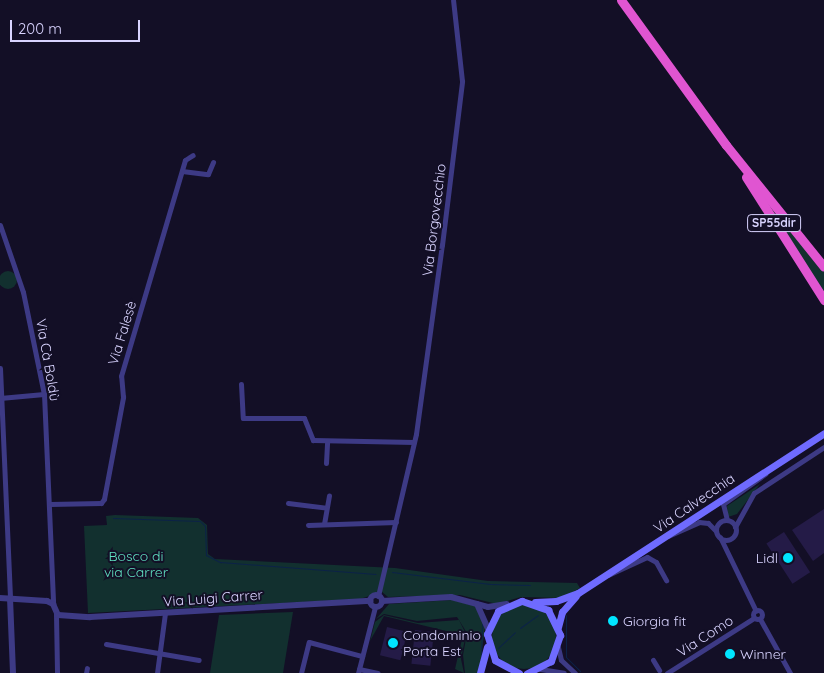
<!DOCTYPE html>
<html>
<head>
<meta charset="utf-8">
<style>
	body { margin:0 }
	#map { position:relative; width:824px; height:673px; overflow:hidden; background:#130f26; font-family:Quicksand,sans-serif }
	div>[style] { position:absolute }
	.green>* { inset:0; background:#12302f }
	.round { border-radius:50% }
	.stream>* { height:1px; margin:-0.5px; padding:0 0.5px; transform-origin:0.5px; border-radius:0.5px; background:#0c2248 }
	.building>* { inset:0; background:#241b47; transform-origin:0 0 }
	.minor>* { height:5px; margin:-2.5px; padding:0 2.5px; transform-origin:2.5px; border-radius:2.5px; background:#3d3a85 }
	.minor>.ring { margin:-2.5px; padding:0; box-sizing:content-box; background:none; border:5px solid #3d3a85; border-radius:50% }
	.tertiary>* { height:6px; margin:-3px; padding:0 3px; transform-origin:3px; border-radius:3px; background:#3d3a85 }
	.tertiary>.ring { margin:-3px; padding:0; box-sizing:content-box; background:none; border:6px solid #3d3a85; border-radius:50% }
	.secondary>* { height:7px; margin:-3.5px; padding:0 3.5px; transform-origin:3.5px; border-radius:3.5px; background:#6f6bff }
	.trunk>* { height:9px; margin:-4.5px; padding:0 4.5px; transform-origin:4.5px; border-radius:4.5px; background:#e055d1 }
	.dots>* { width:14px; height:14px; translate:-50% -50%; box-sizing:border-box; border:2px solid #130f26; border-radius:50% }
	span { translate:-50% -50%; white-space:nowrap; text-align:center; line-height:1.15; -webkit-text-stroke:4px #130f26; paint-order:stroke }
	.shield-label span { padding:1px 4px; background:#130f26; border:1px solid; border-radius:4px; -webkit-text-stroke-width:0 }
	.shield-label { font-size:12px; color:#d9d4ff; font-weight:700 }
	.street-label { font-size:14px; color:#d9d4ff }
	.park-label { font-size:14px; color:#5fe0c0 }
	.poi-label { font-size:14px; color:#d9d4ff }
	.right { translate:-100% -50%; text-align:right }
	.left { translate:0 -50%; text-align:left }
	.scale { position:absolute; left:10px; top:20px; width:130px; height:22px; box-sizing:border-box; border:2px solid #d9d4ff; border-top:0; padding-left:6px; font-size:15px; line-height:18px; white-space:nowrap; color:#d9d4ff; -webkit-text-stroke:4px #130f26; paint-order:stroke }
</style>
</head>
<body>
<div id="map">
	<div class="green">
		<i style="clip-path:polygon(765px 199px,824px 270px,824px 296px)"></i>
		<i class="round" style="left:-1px;top:271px;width:18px;height:18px"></i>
		<i style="clip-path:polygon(760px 484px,737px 514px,728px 517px,727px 506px)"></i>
		<i style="clip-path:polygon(115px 515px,198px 518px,207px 525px,208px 554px,215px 559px,395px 568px,488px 581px,577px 583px,580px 588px,562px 598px,521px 597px,497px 604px,460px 595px,388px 597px,382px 592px,360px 599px,88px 613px,84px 526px,107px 525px,106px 516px)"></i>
		<i style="clip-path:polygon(452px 600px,475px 606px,485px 627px,479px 673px,465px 673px,463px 655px,467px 633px,457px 617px,417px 621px,384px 614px,376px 619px,389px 604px)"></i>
		<i class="round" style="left:492px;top:605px;width:64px;height:64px"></i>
		<i style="clip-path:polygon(293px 612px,283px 673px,210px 673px,219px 615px)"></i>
		<i style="clip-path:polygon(384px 615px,418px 623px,459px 620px,466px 634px,461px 659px,464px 673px,455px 669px,463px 635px,384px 616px,370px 641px,375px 622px)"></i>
	</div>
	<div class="stream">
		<i style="left:113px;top:518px;width:87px;rotate:2deg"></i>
		<i style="left:200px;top:521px;width:7px;rotate:45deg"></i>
		<i style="left:205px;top:526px;width:29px;rotate:88deg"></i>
		<i style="left:206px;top:555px;width:16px;rotate:27deg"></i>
		<i style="left:220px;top:562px;width:156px;rotate:4.4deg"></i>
		<i style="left:392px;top:572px;width:99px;rotate:7deg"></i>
		<i style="left:490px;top:584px;width:40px;rotate:1.4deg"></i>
		<i style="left:566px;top:615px;width:42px;rotate:90deg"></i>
		<i style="left:566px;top:657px;width:20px;rotate:45deg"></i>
		<i style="left:520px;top:628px;width:22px;rotate:-36deg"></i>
		<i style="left:498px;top:648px;width:23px;rotate:-43deg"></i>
		<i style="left:481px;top:656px;width:32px;rotate:-88deg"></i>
	</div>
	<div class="building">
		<i style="clip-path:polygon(824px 509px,824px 553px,813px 561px,792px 530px)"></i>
		<i style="left:784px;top:532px;width:48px;height:21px;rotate:57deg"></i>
		<i style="left:387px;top:627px;width:21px;height:29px;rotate:14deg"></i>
		<i style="left:415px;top:630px;width:19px;height:34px;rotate:6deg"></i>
	</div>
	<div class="minor">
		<i style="left:182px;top:171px;width:26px;rotate:7deg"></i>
		<i style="left:208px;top:174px;width:13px;rotate:-67deg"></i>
		<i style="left:0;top:225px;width:71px;rotate:71.1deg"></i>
		<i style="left:23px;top:292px;width:104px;rotate:78.4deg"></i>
		<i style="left:44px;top:394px;width:210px;rotate:87.5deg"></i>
		<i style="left:0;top:368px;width:230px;rotate:87.5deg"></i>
		<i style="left:241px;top:384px;width:34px;rotate:87deg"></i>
		<i style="left:243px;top:418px;width:61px"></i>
		<i style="left:304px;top:418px;width:24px;rotate:68deg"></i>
		<i style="left:313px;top:440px;width:101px;rotate:1.1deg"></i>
		<i style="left:0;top:398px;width:44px;rotate:-5.2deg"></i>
		<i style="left:326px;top:463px;width:22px;rotate:-87deg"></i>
		<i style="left:288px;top:503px;width:38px;rotate:7deg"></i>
		<i style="left:50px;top:504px;width:51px;rotate:-1.1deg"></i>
		<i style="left:101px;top:503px;width:5px;rotate:-53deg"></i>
		<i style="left:104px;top:499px;width:104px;rotate:-79.4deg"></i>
		<i style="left:123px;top:397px;width:21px;rotate:-95deg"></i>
		<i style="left:121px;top:376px;width:225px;rotate:-73.5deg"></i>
		<i style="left:185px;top:160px;width:9px;rotate:-32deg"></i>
		<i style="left:727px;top:520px;width:16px;rotate:-104deg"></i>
		<i style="left:723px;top:504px;width:52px;rotate:-35.5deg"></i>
		<i class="ring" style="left:716px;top:520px;width:15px;height:15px"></i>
		<i style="left:324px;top:524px;width:29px;rotate:-80deg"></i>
		<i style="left:308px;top:525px;width:88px;rotate:-2deg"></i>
		<i style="left:735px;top:527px;width:39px;rotate:-61deg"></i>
		<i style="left:754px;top:493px;width:84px;rotate:-33.3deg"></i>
		<i style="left:668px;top:536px;width:34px;rotate:-24deg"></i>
		<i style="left:699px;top:522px;width:9px;rotate:6deg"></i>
		<i style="left:708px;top:523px;width:11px;rotate:45deg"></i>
		<i style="left:720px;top:537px;width:82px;rotate:64.1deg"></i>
		<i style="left:608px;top:575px;width:43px;rotate:-24.8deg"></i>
		<i style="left:647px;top:557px;width:10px;rotate:29deg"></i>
		<i style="left:656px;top:562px;width:21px;rotate:61deg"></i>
		<i style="left:378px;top:596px;width:166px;rotate:-76.8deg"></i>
		<i style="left:416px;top:434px;width:191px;rotate:-82.2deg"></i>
		<i style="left:442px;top:245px;width:165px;rotate:-83deg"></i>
		<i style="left:462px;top:81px;width:81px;rotate:-96.3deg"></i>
		<i class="ring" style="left:753.5px;top:610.5px;width:4px;height:4px"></i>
		<i style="left:56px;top:614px;width:59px;rotate:89deg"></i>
		<i style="left:760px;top:619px;width:62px;rotate:60.9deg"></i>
		<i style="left:106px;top:644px;width:94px;rotate:9.8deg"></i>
		<i style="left:558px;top:647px;width:13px;rotate:77deg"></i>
		<i style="left:561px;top:660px;width:19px;rotate:43deg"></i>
		<i style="left:653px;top:660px;width:12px;rotate:59deg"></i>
		<i style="left:359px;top:669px;width:19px;rotate:12deg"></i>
		<i style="left:540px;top:669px;width:24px;rotate:9deg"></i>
		<i style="left:86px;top:673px;width:5px;rotate:-79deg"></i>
		<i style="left:157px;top:673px;width:61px;rotate:-82.4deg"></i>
		<i style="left:301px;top:673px;width:32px;rotate:-76deg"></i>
		<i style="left:309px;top:642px;width:55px;rotate:14.8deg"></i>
		<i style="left:358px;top:673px;width:68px;rotate:-75.6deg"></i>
		<i style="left:667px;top:673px;width:103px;rotate:-32.3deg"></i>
	</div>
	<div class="tertiary">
		<i class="ring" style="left:370px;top:595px;width:6px;height:6px"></i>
		<i style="left:0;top:598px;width:47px;rotate:3.7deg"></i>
		<i style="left:47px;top:601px;width:7px;rotate:27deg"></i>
		<i style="left:53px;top:604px;width:12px;rotate:66deg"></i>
		<i style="left:58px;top:615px;width:32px;rotate:4deg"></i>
		<i style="left:90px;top:617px;width:281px;rotate:-3.3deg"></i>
		<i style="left:10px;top:598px;width:75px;rotate:87.7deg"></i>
		<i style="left:382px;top:601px;width:69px;rotate:-3.3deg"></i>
		<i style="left:451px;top:597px;width:38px;rotate:15deg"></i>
		<i style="left:488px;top:607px;width:19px;rotate:-9deg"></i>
		<i style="left:477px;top:604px;width:27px;rotate:66deg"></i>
	</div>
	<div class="secondary">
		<i style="left:535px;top:602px;width:21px;rotate:-3deg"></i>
		<i style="left:556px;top:601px;width:23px;rotate:-20deg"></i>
		<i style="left:578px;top:593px;width:293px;rotate:-33deg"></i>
		<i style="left:558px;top:627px;width:16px;rotate:-75deg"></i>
		<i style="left:562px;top:612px;width:21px;rotate:-49deg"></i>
		<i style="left:480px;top:673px;width:27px;rotate:-75deg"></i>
		<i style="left:519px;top:673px;width:27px;rotate:-152deg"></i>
		<i style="left:495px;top:660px;width:27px;rotate:-107deg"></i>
		<i style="left:487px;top:634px;width:25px;rotate:-64deg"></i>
		<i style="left:498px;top:611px;width:26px;rotate:-23deg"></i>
		<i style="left:522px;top:601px;width:28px;rotate:19deg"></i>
		<i style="left:548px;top:610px;width:28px;rotate:64deg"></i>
		<i style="left:560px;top:635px;width:28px;rotate:109deg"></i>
		<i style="left:551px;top:661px;width:27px;rotate:153deg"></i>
	</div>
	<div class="trunk">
		<i style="left:621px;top:0;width:179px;rotate:54.1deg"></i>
		<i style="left:726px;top:145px;width:156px;rotate:51.2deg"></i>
		<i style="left:746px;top:177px;width:146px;rotate:57.6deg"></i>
	</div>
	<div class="dots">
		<i style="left:788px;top:558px;background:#00e5ff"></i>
		<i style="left:613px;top:621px;background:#00e5ff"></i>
		<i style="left:393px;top:643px;background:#00e5ff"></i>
		<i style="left:730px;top:654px;background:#00e5ff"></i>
	</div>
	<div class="shield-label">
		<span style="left:774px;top:223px">SP55dir</span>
	</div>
	<div class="street-label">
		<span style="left:434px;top:220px;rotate:-83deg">Via Borgovecchio</span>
		<span style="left:122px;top:333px;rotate:-73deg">Via Falesè</span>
		<span style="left:48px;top:360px;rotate:80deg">Via Cà Boldù</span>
		<span style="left:694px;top:503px;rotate:-34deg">Via Calvecchia</span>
		<span style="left:213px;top:598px;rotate:-4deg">Via Luigi Carrer</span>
		<span style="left:705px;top:636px;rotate:-33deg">Via Como</span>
	</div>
	<div class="park-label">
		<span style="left:136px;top:564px">Bosco di<br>via Carrer</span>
	</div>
	<div class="poi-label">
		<span class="right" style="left:778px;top:558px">Lidl</span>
		<span class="left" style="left:623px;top:621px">Giorgia fit</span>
		<span class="left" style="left:403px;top:643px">Condominio<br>Porta Est</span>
		<span class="left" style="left:740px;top:654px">Winner</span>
	</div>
	<div class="scale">200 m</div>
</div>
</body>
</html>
